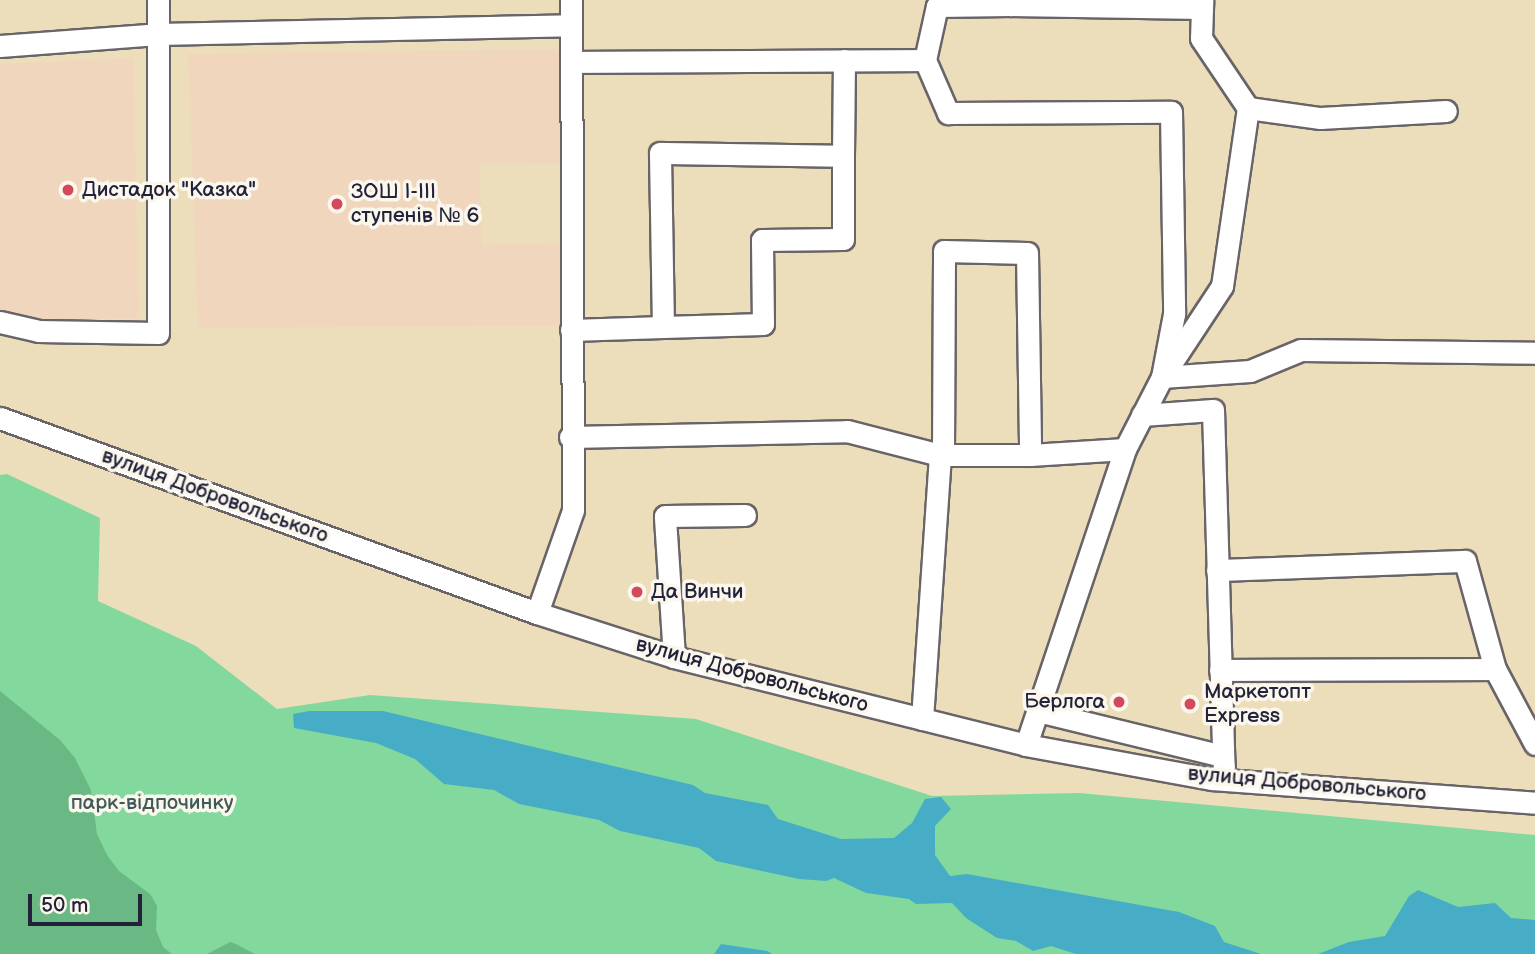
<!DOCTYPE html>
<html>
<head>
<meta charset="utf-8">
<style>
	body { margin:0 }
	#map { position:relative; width:1535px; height:954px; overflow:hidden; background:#ecdebb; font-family:"Balsamiq Sans",sans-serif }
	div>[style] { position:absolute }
	.built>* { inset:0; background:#f0d6bc }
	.green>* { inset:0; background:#83d99d }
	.forest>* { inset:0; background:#6ab984 }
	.water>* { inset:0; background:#47adc6 }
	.roads { filter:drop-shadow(2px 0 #696468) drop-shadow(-2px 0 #696468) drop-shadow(0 2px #696468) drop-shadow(0 -2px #696468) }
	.minor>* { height:21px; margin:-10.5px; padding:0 10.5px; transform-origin:10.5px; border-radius:10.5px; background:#fff }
	.dots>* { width:19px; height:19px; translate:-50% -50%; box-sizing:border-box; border:4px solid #fbf7ec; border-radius:50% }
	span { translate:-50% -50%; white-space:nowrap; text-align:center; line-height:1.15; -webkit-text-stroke:7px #fbf7ec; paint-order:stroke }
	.poi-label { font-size:21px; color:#22223b }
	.left { translate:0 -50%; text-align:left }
	.right { translate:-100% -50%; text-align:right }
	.street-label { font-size:21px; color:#22223b }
	.park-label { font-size:21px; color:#3f5958 }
	.scale { position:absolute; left:28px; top:894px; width:114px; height:32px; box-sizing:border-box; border:4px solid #22223b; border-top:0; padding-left:9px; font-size:21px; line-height:24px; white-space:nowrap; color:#22223b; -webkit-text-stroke:5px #fbf7ec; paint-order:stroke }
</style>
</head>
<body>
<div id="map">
	<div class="built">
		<i style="clip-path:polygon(563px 49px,561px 164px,479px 165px,482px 245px,563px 243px,562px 325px,198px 328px,188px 54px)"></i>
		<i style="clip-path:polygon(133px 58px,139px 318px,16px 322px,0 316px,0 64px)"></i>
	</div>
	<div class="green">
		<i style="clip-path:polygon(7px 474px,100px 518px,98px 601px,196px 646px,277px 709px,370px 695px,696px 719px,932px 796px,1079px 793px,1535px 835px,1535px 954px,0 954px,0 475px)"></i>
	</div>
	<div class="forest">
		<i style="clip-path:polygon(0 691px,60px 740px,75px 758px,91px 790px,97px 834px,107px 855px,119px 871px,150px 894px,157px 906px,156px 930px,163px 947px,172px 954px,0 954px)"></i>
		<i style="clip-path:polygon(230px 942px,236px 944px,255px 954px,207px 954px)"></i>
	</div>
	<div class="water">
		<i style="clip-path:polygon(309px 711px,383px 711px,693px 785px,705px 793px,768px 805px,778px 819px,841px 839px,894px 838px,912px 823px,925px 799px,941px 797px,951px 809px,935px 826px,935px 855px,950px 876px,967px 874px,1179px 912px,1215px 926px,1224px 942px,1261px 954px,1076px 954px,1051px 946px,1033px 951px,1016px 941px,997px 938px,966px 918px,952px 903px,916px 904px,909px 899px,866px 893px,834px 878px,826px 881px,799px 879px,716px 861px,699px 848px,620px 831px,599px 820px,519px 804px,494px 790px,444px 784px,415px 759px,376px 743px,294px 728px,293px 714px)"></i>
		<i style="clip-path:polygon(1418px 890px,1458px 907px,1495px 903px,1511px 918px,1535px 920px,1535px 954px,1318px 954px,1349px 942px,1385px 936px,1409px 896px)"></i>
		<i style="clip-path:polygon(721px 944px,767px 951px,772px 954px,714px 954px)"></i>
	</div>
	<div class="roads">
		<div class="minor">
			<i style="left:1007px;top:0;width:6px;rotate:59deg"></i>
			<i style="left:1010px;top:5px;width:192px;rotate:0.9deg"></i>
			<i style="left:0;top:46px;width:158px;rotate:-4.3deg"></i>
			<i style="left:158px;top:34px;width:413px;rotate:-1.2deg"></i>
			<i style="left:925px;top:60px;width:58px;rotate:66.5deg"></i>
			<i style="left:948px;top:113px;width:223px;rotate:-0.3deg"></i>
			<i style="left:1171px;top:112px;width:202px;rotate:89.1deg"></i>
			<i style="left:1174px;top:314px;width:64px;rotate:100.8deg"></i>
			<i style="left:1162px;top:377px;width:88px;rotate:-3.9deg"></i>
			<i style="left:1250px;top:371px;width:55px;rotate:-22.4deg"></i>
			<i style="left:1301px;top:350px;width:234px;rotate:0.7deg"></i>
			<i style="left:573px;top:62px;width:352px;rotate:-0.3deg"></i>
			<i style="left:925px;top:60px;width:55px;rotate:-77.5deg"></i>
			<i style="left:937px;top:6px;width:73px;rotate:-0.8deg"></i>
			<i style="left:1248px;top:108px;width:73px;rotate:7.9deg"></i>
			<i style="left:1320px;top:118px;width:126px;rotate:-3.2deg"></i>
			<i style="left:0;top:322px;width:39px;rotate:13deg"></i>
			<i style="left:38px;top:331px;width:120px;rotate:1deg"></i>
			<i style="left:158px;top:333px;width:333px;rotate:-90deg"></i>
			<i style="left:663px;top:327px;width:100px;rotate:-1.7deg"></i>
			<i style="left:763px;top:324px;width:84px;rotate:-90.7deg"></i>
			<i style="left:762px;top:240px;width:81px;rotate:-0.7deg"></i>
			<i style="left:843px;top:239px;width:83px;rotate:-90deg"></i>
			<i style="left:571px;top:330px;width:92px;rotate:-1.9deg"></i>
			<i style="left:663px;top:327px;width:174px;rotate:-91deg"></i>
			<i style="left:660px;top:153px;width:183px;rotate:0.9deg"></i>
			<i style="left:843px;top:156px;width:96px;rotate:-89.4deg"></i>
			<i style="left:1142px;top:415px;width:71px;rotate:-4deg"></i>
			<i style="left:1213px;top:410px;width:346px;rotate:88.3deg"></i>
			<i style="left:0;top:418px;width:571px;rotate:19.96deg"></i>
			<i style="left:537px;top:613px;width:144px;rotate:17.8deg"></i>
			<i style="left:674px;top:657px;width:363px;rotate:14deg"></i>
			<i style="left:1026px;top:745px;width:189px;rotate:10.4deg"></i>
			<i style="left:1212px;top:779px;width:324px;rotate:4.2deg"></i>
			<i style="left:570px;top:437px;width:277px;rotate:-1.2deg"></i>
			<i style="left:847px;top:431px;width:96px;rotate:14.5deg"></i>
			<i style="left:940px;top:455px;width:90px"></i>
			<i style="left:1217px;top:570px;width:248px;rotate:-2.1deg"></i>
			<i style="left:1465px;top:561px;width:112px;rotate:74.5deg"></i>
			<i style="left:537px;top:613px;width:109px;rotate:-70.7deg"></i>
			<i style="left:573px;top:510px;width:510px;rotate:-90.22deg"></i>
			<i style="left:674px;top:657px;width:141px;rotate:-93.7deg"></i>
			<i style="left:665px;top:516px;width:80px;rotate:-0.7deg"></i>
			<i style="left:1220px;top:670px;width:275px;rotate:-0.2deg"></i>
			<i style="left:1495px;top:669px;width:85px;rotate:61.9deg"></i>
			<i style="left:1038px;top:711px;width:190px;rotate:13.7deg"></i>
			<i style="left:1223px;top:756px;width:11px;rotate:85deg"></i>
			<i style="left:922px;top:719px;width:265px;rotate:-86.1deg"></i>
			<i style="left:940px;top:455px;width:6px;rotate:-59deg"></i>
			<i style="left:943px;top:450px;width:199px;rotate:-89.7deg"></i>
			<i style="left:944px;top:251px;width:83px;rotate:1.4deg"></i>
			<i style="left:1027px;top:253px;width:202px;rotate:89.1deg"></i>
			<i style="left:1030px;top:455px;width:95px;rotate:-3.6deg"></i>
			<i style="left:1026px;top:745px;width:312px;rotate:-71.5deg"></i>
			<i style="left:1125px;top:449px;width:81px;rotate:-62.8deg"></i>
			<i style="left:1162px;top:377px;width:109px;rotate:-56.6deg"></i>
			<i style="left:1222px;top:286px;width:180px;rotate:-81.7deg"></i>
			<i style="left:1248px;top:108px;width:84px;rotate:-123.9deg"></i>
			<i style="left:1201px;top:38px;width:38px;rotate:-88deg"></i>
		</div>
	</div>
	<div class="dots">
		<i style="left:68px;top:190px;background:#d1495b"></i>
		<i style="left:337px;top:204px;background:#d1495b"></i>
		<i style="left:637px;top:592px;background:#d1495b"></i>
		<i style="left:1119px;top:702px;background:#d1495b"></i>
		<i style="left:1190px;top:704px;background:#d1495b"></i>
	</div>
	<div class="poi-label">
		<span class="left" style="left:82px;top:190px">Дистадок "Казка"</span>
		<span class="left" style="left:351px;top:204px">ЗОШ І-ІІІ<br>ступенів № 6</span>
		<span class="left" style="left:651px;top:592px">Да Винчи</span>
		<span class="left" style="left:1204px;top:704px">Маркетопт<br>Express</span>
		<span class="right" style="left:1105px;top:702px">Берлога</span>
	</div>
	<div class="street-label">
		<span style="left:215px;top:496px;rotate:20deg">вулиця Добровольського</span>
		<span style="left:752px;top:675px;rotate:15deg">вулиця Добровольського</span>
		<span style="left:1307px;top:784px;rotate:5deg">вулиця Добровольського</span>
	</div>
	<div class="park-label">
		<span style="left:152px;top:803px">парк-відпочинку</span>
	</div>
	<div class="scale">50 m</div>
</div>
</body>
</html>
